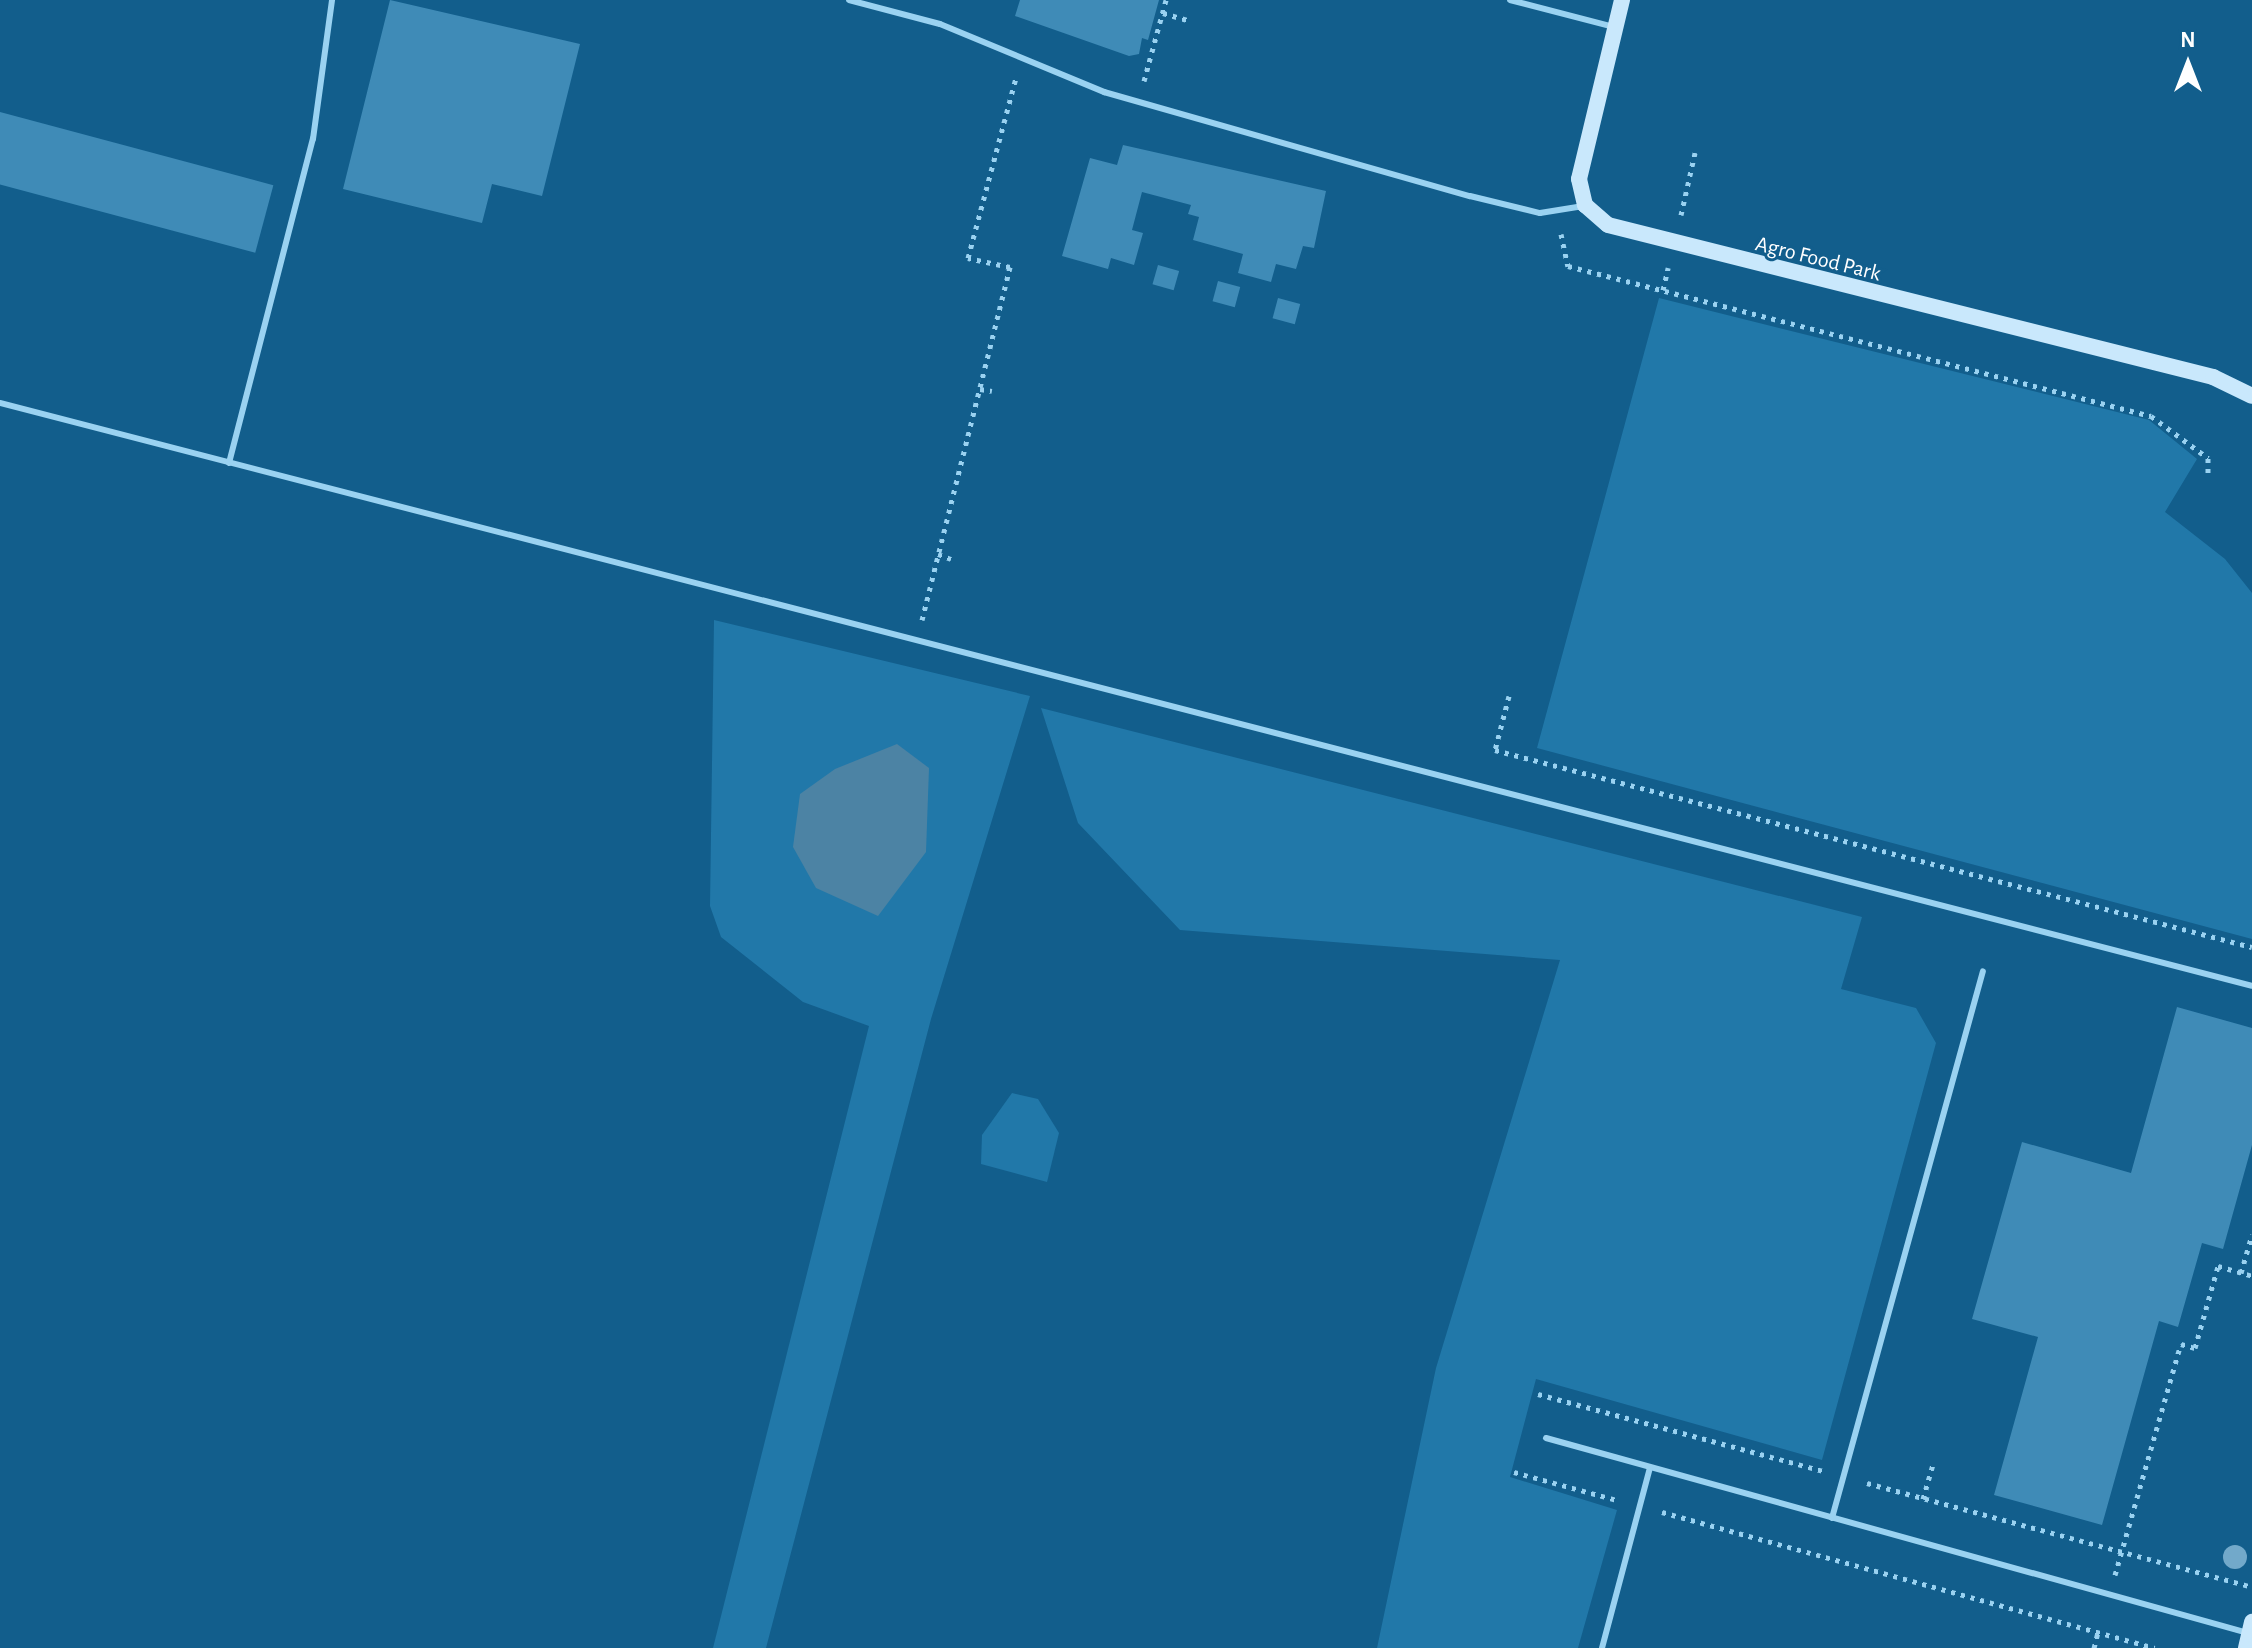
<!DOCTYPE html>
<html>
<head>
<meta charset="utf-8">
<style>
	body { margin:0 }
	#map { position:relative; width:2252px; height:1648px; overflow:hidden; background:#125e8c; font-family:"Alegreya Sans",sans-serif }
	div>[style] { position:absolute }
	.green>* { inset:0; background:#2178a9 }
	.water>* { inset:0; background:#4c83a4 }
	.building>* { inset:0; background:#3f8bb7; transform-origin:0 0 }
	.path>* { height:5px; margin-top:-2.5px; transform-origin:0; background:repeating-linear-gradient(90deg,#9ad2f1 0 4px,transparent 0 10px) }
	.lane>* { height:6px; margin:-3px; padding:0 3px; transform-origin:3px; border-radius:3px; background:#9ad2f1 }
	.secondary>* { height:16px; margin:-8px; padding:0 8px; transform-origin:8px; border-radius:8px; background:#c9e8fc }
	.trees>* { width:24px; height:24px; margin:-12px; border-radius:50%; background:#72a9ca }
	span { translate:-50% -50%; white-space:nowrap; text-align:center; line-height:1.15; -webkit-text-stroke:6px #125e8c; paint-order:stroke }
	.street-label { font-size:22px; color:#fff }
	.north { position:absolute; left:2148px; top:24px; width:80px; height:80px; -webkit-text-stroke:6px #125e8c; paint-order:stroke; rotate:0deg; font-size:22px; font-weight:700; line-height:32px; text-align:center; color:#fff }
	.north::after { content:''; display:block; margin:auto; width:28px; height:36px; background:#fff; clip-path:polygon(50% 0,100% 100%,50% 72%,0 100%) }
</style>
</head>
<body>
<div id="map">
	<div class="green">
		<i style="clip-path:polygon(1659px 298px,2149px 420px,2197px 459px,2165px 512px,2225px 559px,2252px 593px,2252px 939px,1537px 748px)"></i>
		<i style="clip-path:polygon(714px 620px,1030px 696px,931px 1019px,766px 1648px,713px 1648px,869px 1026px,803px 1002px,721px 937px,710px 906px)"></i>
		<i style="clip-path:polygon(1041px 708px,1862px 917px,1841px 989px,1916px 1008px,1936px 1043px,1822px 1460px,1536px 1379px,1510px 1477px,1617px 1510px,1578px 1648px,1377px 1648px,1436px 1368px,1560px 960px,1180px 930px,1078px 823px)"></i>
		<i style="clip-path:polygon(1012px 1093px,1038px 1099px,1059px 1133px,1047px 1182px,981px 1164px,982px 1135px)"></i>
	</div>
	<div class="water">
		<i style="clip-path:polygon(897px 744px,929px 768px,926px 852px,878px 916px,816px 888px,793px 847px,800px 794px,835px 769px)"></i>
	</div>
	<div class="building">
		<i style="clip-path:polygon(390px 0,580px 44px,542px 196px,492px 184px,482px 223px,343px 189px)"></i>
		<i style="clip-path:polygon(1020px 0,1159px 0,1148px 40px,1142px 38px,1139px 54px,1129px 56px,1015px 16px)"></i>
		<i style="left:0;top:112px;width:283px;height:70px;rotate:15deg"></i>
		<i style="clip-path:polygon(1123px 145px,1326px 191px,1314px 248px,1303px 246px,1296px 269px,1276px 264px,1271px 282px,1238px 273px,1243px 254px,1193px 240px,1199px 217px,1188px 214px,1191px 205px,1142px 192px,1132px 230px,1143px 233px,1134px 265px,1111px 258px,1108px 269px,1062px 256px,1090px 158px,1117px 165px)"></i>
		<i style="left:1158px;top:265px;width:22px;height:20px;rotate:16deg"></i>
		<i style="left:1218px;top:281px;width:23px;height:21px;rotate:15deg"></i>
		<i style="left:1278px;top:298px;width:23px;height:21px;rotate:15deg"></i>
		<i style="clip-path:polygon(2177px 1007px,2252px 1028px,2252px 1145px,2223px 1249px,2202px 1243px,2178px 1327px,2159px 1321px,2102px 1525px,1994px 1495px,2038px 1337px,1972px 1319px,2022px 1142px,2131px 1173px)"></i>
	</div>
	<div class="path">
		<i style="left:1163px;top:13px;width:29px;rotate:16deg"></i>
		<i style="left:1144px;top:81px;width:84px;rotate:-74.8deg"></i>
		<i style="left:1681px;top:215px;width:64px;rotate:-77.3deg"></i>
		<i style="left:1561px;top:234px;width:33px;rotate:78deg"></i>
		<i style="left:1568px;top:266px;width:602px;rotate:14.43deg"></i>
		<i style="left:2151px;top:416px;width:71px;rotate:36.4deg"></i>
		<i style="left:2208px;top:458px;width:18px;rotate:90deg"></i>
		<i style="left:1663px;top:290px;width:23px;rotate:-77deg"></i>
		<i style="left:980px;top:389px;width:12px;rotate:9deg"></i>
		<i style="left:938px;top:554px;width:14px;rotate:21deg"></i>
		<i style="left:922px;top:620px;width:364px;rotate:-76deg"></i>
		<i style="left:1010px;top:267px;width:43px;rotate:-167.9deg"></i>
		<i style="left:968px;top:258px;width:186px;rotate:-75.1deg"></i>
		<i style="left:1509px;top:696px;width:56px;rotate:104.5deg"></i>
		<i style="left:1495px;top:750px;width:782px;rotate:14.59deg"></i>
		<i style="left:2241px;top:1273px;width:40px;rotate:-74deg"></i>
		<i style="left:1538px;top:1394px;width:295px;rotate:15.1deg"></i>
		<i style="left:1514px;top:1472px;width:107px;rotate:15.2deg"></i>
		<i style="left:1867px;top:1483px;width:399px;rotate:15.1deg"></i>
		<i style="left:1923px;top:1499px;width:35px;rotate:-74deg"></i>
		<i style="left:1662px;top:1512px;width:511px;rotate:15.42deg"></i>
		<i style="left:2115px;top:1575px;width:240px;rotate:-74.1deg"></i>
		<i style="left:2181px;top:1344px;width:15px;rotate:16deg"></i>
		<i style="left:2195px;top:1348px;width:85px;rotate:-74.3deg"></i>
		<i style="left:2218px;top:1266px;width:35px;rotate:16deg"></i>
		<i style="left:2094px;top:1648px;width:16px;rotate:-76deg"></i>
	</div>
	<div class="lane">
		<i style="left:849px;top:0;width:94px;rotate:14.8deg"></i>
		<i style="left:940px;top:24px;width:178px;rotate:22.5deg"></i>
		<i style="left:1104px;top:92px;width:380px;rotate:15.9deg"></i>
		<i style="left:1470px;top:196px;width:72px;rotate:13.7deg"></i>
		<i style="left:1540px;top:213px;width:44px;rotate:-9.2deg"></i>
		<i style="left:1510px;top:0;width:107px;rotate:14.6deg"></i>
		<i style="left:0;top:403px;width:2326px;rotate:14.51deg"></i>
		<i style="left:229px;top:463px;width:335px;rotate:-75.5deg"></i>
		<i style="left:313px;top:139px;width:140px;rotate:-82.2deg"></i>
		<i style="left:1546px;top:1438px;width:729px;rotate:15.52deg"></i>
		<i style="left:1832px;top:1518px;width:567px;rotate:-74.57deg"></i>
		<i style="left:1602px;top:1648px;width:186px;rotate:-75.1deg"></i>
	</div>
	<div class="secondary">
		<i style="left:1622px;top:0;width:184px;rotate:103.5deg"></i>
		<i style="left:1579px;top:179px;width:27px;rotate:77deg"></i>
		<i style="left:1585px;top:205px;width:30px;rotate:41deg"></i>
		<i style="left:1608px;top:225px;width:624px;rotate:14.1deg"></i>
		<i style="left:2213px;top:377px;width:43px;rotate:26deg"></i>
		<i style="left:2246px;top:1648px;width:27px;rotate:-77deg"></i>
	</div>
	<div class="trees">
		<i style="left:2235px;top:1557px"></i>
	</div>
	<div class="street-label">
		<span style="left:1818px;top:259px;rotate:14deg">Agro Food Park</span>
	</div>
	<div class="north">N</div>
</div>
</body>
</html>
